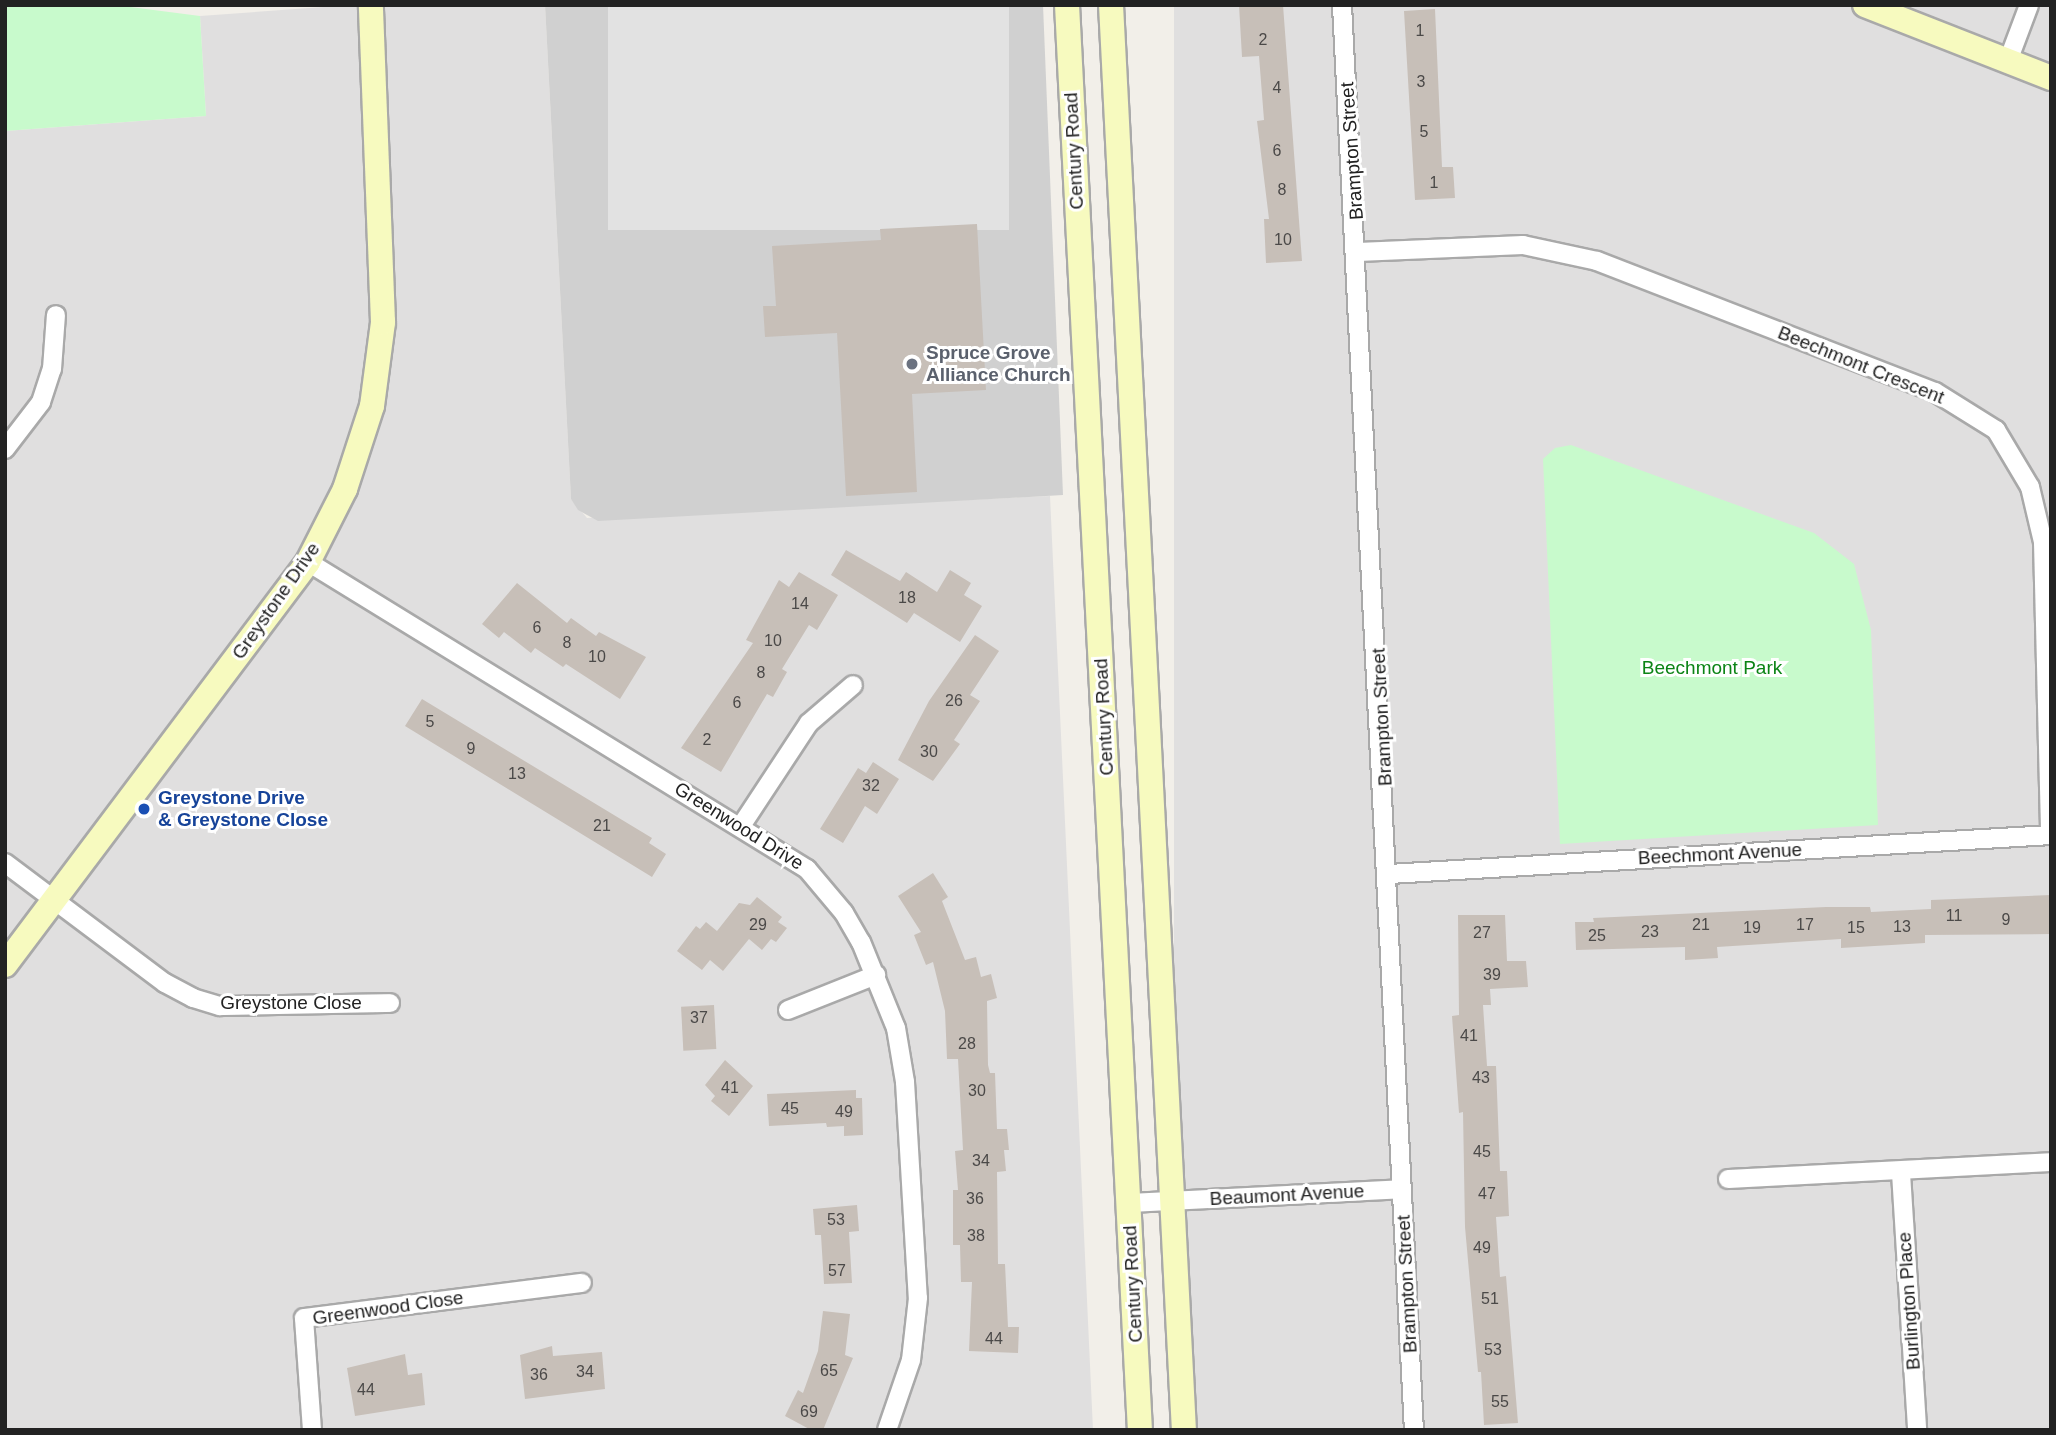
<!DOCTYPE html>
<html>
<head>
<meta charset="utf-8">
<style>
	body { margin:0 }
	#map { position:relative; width:2056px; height:1435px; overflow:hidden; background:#f2efe9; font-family:Arial,sans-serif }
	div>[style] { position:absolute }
	.residential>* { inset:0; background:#e0dfdf; transform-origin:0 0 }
	.religious>* { inset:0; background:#d0d0d0 }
	.park>* { inset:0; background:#c8facc }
	.parking>* { inset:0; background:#e2e2e2; transform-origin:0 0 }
	.building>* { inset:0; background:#c7bfb8; transform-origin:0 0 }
	.roads { filter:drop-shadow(2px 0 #a9a9a9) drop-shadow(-2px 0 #a9a9a9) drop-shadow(0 2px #a9a9a9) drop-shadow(0 -2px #a9a9a9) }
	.street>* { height:18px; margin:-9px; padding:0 9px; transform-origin:9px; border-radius:9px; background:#fff }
	.secondary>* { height:24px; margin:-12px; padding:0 12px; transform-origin:12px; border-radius:12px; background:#f7fabf }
	.dots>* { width:19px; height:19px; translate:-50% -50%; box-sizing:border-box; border:4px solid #fff; border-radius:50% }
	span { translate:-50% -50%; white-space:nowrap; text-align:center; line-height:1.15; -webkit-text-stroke:6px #fff; paint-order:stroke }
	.number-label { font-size:16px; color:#4b4948 }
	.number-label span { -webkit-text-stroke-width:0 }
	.street-label { font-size:19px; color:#222 }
	.worship-label { font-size:19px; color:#5b616d; font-weight:700 }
	.left { translate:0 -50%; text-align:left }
	.park-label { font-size:19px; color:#0c8416 }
	.transit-label { font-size:19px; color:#164399; font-weight:700 }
	.frame { position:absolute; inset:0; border:7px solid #222; pointer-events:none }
</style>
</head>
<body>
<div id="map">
	<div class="residential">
		<i style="clip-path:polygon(351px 5px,545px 5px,571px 499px,587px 518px,1050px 496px,1093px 1430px,5px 1430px,5px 131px,206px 116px,200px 16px)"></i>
		<i style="left:1174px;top:5px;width:877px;height:1428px"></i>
	</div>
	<div class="religious">
		<i style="clip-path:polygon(545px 5px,1043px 5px,1063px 495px,598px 521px,578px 510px,571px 499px)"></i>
	</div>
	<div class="park">
		<i style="clip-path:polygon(5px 5px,115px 5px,200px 16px,206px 116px,5px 131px)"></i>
		<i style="clip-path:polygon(1571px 445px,1814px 533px,1854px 564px,1871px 630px,1878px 825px,1560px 844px,1543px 459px,1555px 448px)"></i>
	</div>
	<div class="parking">
		<i style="left:608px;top:5px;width:401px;height:225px"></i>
	</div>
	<div class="building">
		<i style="clip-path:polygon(1239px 5px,1283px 5px,1302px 261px,1266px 263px,1264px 219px,1269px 219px,1257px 121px,1264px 120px,1259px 56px,1242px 57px)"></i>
		<i style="clip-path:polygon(1435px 9px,1442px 167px,1453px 167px,1455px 198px,1415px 200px,1404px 11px)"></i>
		<i style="clip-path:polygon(977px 224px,986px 390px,912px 394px,917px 492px,846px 496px,837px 333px,765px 337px,763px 306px,776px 306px,772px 246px,881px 240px,880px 229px)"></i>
		<i style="clip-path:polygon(846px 550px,900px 581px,906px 572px,937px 592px,950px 570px,971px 583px,964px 595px,982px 606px,960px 642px,914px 613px,907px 623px,831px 575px)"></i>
		<i style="clip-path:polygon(799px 572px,838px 595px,817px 630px,809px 625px,782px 669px,787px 672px,773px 697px,767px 694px,721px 772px,681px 748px,753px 643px,746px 640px,779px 580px,789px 587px)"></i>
		<i style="clip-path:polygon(517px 583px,567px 623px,571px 618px,596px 636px,599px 632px,646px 657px,620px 699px,566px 664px,563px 667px,535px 648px,531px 653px,504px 632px,499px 638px,482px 624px)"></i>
		<i style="clip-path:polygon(975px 635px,999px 651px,970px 695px,980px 701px,954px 740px,960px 744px,933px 781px,898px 760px,929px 701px)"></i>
		<i style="clip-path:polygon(422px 699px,652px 838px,649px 843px,666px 854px,652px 877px,405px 726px)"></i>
		<i style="clip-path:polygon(873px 762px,899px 779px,877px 814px,865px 806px,843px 843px,820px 829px,858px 768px,866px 773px)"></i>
		<i style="clip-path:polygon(933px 873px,948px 897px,942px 901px,965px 960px,976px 957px,981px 977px,991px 974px,997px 998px,987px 1001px,988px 1065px,990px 1073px,995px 1073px,997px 1129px,1007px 1129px,1009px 1150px,1004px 1150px,1006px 1171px,997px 1172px,998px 1264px,1005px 1264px,1008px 1327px,1019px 1327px,1018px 1353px,969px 1351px,972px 1282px,961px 1282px,960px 1245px,953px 1245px,953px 1190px,958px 1190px,955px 1151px,963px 1150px,958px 1059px,947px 1059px,945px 1011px,933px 962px,926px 965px,914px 935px,921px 932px,898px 896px)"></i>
		<i style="clip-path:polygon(2051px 895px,2051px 934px,1925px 935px,1925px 943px,1841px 948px,1841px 939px,1717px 947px,1718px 958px,1685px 960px,1685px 947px,1576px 950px,1575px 922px,1594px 922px,1593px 918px,1826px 907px,1870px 907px,1871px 912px,1931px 909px,1931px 900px)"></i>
		<i style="clip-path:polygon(757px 897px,782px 917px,778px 922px,787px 928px,776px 942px,771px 939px,762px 950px,749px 939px,723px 971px,710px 960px,702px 970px,677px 951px,696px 926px,700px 929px,706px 922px,717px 931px,739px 903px,750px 905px)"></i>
		<i style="clip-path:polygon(1458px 915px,1505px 915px,1507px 961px,1526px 961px,1528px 987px,1490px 989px,1491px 1005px,1483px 1005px,1487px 1066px,1496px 1066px,1500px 1171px,1507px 1171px,1509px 1216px,1496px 1217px,1500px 1277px,1506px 1276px,1518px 1423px,1484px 1425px,1481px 1372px,1478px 1372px,1465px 1227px,1463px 1112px,1459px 1113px,1452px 1016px,1459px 1015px)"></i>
		<i style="left:714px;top:1005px;width:44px;height:33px;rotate:87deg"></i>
		<i style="clip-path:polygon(725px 1060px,753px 1086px,729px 1116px,711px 1101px,715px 1096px,705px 1085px)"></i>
		<i style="clip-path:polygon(856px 1090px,856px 1098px,862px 1098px,863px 1135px,844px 1136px,844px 1126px,827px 1127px,826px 1123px,769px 1126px,767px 1094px)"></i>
		<i style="clip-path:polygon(857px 1205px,859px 1231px,849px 1232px,852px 1283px,824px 1284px,821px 1235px,815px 1235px,813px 1209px)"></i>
		<i style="clip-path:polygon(823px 1311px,850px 1314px,845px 1355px,853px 1358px,823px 1430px,811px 1430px,785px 1416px,798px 1390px,803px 1393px,818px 1351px)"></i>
		<i style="clip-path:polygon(552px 1346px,553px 1356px,602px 1352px,605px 1389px,525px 1399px,520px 1355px)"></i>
		<i style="clip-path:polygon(405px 1354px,408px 1375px,422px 1373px,425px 1405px,355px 1416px,347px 1368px)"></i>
	</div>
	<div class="roads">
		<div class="street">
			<i style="left:1342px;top:5px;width:1427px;rotate:87.11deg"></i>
			<i style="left:2008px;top:61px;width:60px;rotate:-69.4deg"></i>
			<i style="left:1358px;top:252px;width:165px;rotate:-2.4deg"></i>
			<i style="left:1523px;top:245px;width:76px;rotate:12.2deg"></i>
			<i style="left:1597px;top:261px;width:362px;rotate:21.2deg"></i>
			<i style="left:1935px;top:392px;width:72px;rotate:31.9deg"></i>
			<i style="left:1996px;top:430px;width:66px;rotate:59.2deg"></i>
			<i style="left:2030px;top:487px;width:57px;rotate:76.7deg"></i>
			<i style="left:2043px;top:542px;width:293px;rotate:88.6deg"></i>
			<i style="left:5px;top:449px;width:59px;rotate:-52.5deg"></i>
			<i style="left:41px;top:402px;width:35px;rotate:-72deg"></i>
			<i style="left:52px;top:369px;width:54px;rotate:-85.8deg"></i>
			<i style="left:308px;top:562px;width:586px;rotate:31.6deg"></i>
			<i style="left:807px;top:869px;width:57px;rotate:49.9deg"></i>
			<i style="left:844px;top:913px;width:34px;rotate:60deg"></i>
			<i style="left:861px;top:942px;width:93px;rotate:67.9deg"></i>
			<i style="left:896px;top:1028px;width:55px;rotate:80.5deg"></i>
			<i style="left:905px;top:1082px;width:216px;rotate:86.6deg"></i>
			<i style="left:918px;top:1298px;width:62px;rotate:96.4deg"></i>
			<i style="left:911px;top:1360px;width:74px;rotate:108.9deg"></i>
			<i style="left:741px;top:826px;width:123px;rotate:-56.6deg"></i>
			<i style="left:809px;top:723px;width:58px;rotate:-40.8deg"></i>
			<i style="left:5px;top:863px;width:200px;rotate:36.9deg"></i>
			<i style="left:165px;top:983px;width:32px;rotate:28deg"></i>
			<i style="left:193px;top:998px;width:28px;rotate:17deg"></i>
			<i style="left:220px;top:1006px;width:170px;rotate:-1deg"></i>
			<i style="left:1389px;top:874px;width:663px;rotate:-3.37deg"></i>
			<i style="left:788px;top:1010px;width:95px;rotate:-21.7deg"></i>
			<i style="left:1901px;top:1173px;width:257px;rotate:86.4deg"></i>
			<i style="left:1728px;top:1179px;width:323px;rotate:-3deg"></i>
			<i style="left:1129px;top:1203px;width:273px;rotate:-2.9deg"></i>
			<i style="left:312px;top:1430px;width:112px;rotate:-94.1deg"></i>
			<i style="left:304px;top:1318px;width:280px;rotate:-7.2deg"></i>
		</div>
		<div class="secondary">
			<i style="left:1067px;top:5px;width:1427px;rotate:87.07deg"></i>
			<i style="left:1111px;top:5px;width:1427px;rotate:87.07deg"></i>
			<i style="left:1865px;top:5px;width:200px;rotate:21.4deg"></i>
			<i style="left:5px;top:965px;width:504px;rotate:-53.06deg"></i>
			<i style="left:308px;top:562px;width:82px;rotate:-63.1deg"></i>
			<i style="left:345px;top:489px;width:87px;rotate:-72deg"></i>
			<i style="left:372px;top:406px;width:85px;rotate:-82.5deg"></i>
			<i style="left:383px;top:322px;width:317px;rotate:-92.2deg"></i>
		</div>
	</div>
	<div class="dots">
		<i style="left:912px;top:364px;background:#6b7280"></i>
		<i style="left:144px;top:809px;background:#1a4fb4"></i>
	</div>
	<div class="number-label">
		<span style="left:1420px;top:31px">1</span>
		<span style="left:1263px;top:40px">2</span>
		<span style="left:1421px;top:82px">3</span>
		<span style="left:1277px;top:88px">4</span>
		<span style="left:1424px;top:132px">5</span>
		<span style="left:1277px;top:151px">6</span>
		<span style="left:1434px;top:183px">1</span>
		<span style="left:1282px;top:190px">8</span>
		<span style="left:1283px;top:240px">10</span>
		<span style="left:907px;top:598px">18</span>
		<span style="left:800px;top:604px">14</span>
		<span style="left:537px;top:628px">6</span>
		<span style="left:773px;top:641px">10</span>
		<span style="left:567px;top:643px">8</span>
		<span style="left:597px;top:657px">10</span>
		<span style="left:761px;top:673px">8</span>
		<span style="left:954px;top:701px">26</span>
		<span style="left:737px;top:703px">6</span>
		<span style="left:430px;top:722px">5</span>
		<span style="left:707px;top:740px">2</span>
		<span style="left:471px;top:749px">9</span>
		<span style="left:929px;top:752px">30</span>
		<span style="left:517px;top:774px">13</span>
		<span style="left:871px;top:786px">32</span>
		<span style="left:602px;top:826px">21</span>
		<span style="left:1954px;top:916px">11</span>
		<span style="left:2006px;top:920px">9</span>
		<span style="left:758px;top:925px">29</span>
		<span style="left:1701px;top:925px">21</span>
		<span style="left:1805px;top:925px">17</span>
		<span style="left:1902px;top:927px">13</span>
		<span style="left:1752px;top:928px">19</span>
		<span style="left:1856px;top:928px">15</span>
		<span style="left:1650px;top:932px">23</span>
		<span style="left:1482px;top:933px">27</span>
		<span style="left:1597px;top:936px">25</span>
		<span style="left:1492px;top:975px">39</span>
		<span style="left:699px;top:1018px">37</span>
		<span style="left:1469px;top:1036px">41</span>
		<span style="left:967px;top:1044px">28</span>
		<span style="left:1481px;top:1078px">43</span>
		<span style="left:730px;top:1088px">41</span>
		<span style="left:977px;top:1091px">30</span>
		<span style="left:790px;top:1109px">45</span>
		<span style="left:844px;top:1112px">49</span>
		<span style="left:1482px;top:1152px">45</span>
		<span style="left:981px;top:1161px">34</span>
		<span style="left:1487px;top:1194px">47</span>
		<span style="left:975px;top:1199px">36</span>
		<span style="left:836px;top:1220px">53</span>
		<span style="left:976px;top:1236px">38</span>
		<span style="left:1482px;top:1248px">49</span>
		<span style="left:837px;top:1271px">57</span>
		<span style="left:1490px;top:1299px">51</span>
		<span style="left:994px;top:1339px">44</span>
		<span style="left:1493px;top:1350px">53</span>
		<span style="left:829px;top:1371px">65</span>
		<span style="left:585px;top:1372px">34</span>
		<span style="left:539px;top:1375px">36</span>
		<span style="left:366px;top:1390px">44</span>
		<span style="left:1500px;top:1402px">55</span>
		<span style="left:809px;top:1412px">69</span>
	</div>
	<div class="street-label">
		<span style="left:1074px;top:151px;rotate:-93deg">Century Road</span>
		<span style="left:1352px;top:151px;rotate:-94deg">Brampton Street</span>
		<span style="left:1861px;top:365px;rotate:22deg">Beechmont Crescent</span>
		<span style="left:276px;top:601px;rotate:-55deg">Greystone Drive</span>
		<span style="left:1104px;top:717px;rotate:-93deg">Century Road</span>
		<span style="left:1382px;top:717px;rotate:-93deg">Brampton Street</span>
		<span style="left:739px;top:826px;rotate:32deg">Greenwood Drive</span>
		<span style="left:1720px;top:854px;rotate:-3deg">Beechmont Avenue</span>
		<span style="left:291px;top:1003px">Greystone Close</span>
		<span style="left:1287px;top:1195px;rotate:-3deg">Beaumont Avenue</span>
		<span style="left:1133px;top:1284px;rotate:-93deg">Century Road</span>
		<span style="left:1407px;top:1284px;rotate:-93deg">Brampton Street</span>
		<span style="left:1909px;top:1301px;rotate:-94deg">Burlington Place</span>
		<span style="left:388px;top:1308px;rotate:-8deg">Greenwood Close</span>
	</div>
	<div class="worship-label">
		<span class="left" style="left:926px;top:364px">Spruce Grove<br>Alliance Church</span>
	</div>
	<div class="park-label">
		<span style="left:1712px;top:668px">Beechmont Park</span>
	</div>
	<div class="transit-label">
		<span class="left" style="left:158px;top:809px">Greystone Drive<br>&amp; Greystone Close</span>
	</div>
	<div class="frame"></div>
</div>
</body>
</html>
